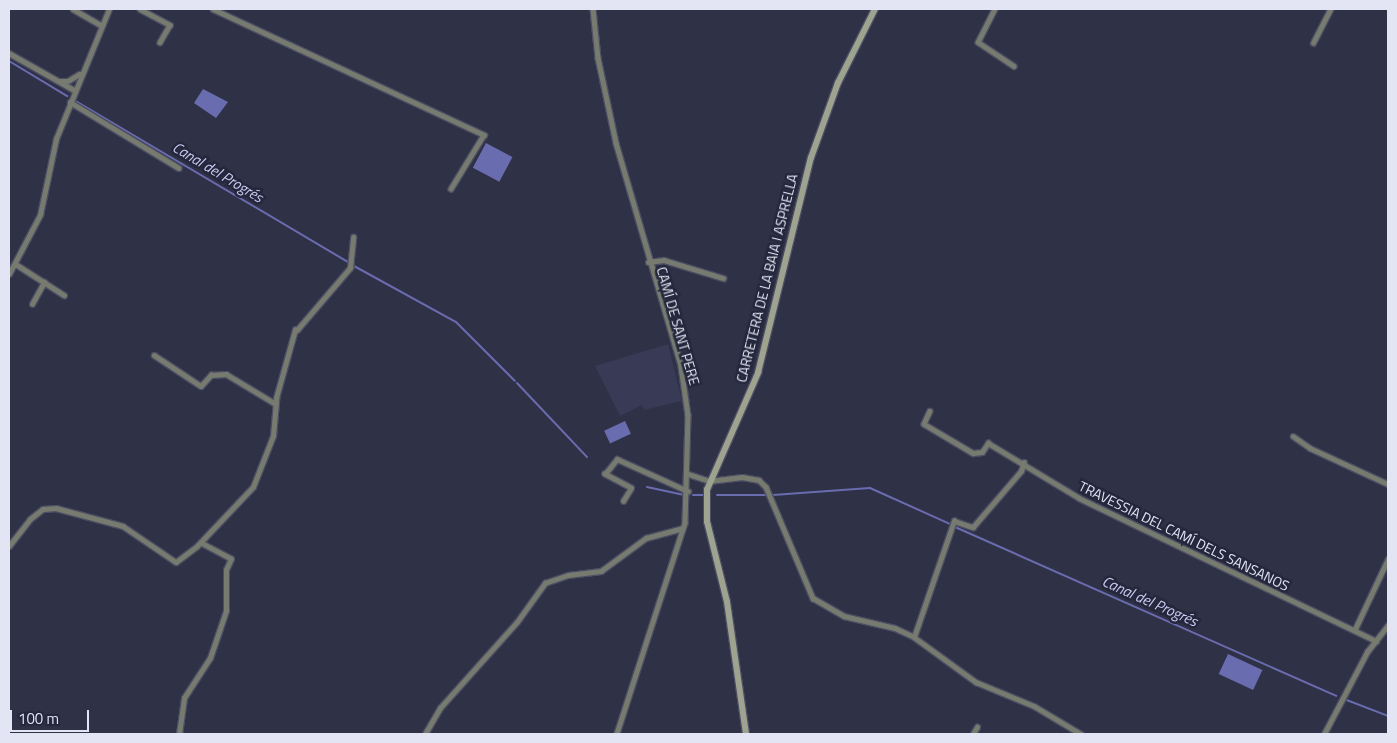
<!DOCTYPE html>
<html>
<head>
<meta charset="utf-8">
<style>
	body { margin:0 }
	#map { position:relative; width:1397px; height:743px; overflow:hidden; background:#2f3147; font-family:"Titillium Web",sans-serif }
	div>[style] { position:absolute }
	.built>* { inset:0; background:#383a56 }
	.water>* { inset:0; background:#696cae; transform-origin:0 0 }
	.stream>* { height:2px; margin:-1px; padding:0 1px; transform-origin:1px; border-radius:1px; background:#696cae }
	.roads { filter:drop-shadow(1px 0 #4c4e63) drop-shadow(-1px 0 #4c4e63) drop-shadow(0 1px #4c4e63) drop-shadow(0 -1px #4c4e63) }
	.minor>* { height:4.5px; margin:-2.25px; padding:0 2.25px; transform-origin:2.25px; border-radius:2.25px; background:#777b6f }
	.secondary>* { height:5.5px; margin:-2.75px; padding:0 2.75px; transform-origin:2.75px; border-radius:2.75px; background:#9ea390 }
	span { translate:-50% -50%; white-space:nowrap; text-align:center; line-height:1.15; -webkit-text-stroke:5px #25273c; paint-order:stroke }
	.street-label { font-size:14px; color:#e3e5f4 }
	.water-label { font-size:15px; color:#c9cdf3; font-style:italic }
	.frame { position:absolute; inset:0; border:10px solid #e3e5f4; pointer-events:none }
	.scale { position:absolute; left:10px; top:710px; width:79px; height:22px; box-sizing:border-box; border:2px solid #e3e5f4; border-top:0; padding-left:6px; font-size:15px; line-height:18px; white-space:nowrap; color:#e3e5f4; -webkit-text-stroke:4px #25273c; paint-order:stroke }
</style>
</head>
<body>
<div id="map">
	<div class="built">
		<i style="clip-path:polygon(668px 344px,682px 401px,644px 410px,642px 405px,620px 416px,595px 366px)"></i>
	</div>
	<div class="water">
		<i style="clip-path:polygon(203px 89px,228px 102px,216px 118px,194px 103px)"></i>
		<i style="left:486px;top:143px;width:30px;height:28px;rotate:28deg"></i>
		<i style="left:625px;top:421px;width:14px;height:23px;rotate:65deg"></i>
		<i style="left:1228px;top:654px;width:38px;height:22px;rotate:25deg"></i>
	</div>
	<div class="stream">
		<i style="left:9px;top:61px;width:68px;rotate:31.1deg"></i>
		<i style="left:74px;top:100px;width:321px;rotate:30.6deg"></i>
		<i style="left:354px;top:266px;width:116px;rotate:28.8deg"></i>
		<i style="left:456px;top:322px;width:83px;rotate:45deg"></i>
		<i style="left:517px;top:383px;width:102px;rotate:46.6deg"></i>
		<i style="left:647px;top:487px;width:38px;rotate:12deg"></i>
		<i style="left:693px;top:495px;width:11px"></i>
		<i style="left:717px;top:495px;width:50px"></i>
		<i style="left:773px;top:495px;width:97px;rotate:-4.1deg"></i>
		<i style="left:870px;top:488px;width:88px;rotate:24.2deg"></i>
		<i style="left:955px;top:527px;width:417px;rotate:23.9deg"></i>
		<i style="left:1344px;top:699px;width:47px;rotate:21.1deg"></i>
	</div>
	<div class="roads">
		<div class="minor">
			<i style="left:73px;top:9px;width:32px;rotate:30deg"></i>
			<i style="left:140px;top:9px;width:34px;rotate:28deg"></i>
			<i style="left:170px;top:25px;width:20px;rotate:120deg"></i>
			<i style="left:213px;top:9px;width:299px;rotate:24.9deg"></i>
			<i style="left:484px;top:135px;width:63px;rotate:121.4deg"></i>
			<i style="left:593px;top:9px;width:49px;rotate:84.2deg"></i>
			<i style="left:598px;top:58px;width:87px;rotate:78deg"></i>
			<i style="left:616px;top:143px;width:232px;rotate:73.7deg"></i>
			<i style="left:681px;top:366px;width:49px;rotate:81.9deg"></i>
			<i style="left:688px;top:415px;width:108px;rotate:91.6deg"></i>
			<i style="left:685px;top:523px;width:222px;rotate:107.9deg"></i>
			<i style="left:995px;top:9px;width:37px;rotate:117deg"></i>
			<i style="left:978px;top:42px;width:43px;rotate:33.7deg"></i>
			<i style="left:1313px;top:43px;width:38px;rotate:-63deg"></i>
			<i style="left:9px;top:53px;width:75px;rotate:29.6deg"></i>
			<i style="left:57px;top:81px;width:11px"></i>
			<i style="left:68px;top:81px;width:13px;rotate:-32deg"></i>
			<i style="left:70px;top:102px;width:127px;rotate:31.2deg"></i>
			<i style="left:648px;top:262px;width:16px;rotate:-7deg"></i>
			<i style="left:664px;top:260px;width:62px;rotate:17deg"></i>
			<i style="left:17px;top:265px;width:56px;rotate:32.6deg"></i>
			<i style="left:9px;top:274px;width:67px;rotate:-62.3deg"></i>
			<i style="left:40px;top:215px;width:78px;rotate:-78.1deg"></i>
			<i style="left:56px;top:139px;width:140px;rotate:-67.8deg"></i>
			<i style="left:32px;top:304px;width:25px;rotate:-61deg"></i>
			<i style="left:297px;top:330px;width:82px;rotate:-49.5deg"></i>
			<i style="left:350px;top:268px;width:31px;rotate:-84deg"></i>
			<i style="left:154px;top:355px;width:56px;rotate:33.4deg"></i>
			<i style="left:201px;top:386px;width:15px;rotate:-48deg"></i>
			<i style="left:211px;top:375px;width:15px;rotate:-4deg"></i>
			<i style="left:226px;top:374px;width:58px;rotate:31deg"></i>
			<i style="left:930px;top:411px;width:14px;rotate:115deg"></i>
			<i style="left:924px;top:424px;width:57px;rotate:30.6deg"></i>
			<i style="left:973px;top:453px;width:9px;rotate:-6deg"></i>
			<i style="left:982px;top:452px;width:11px;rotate:-56deg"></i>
			<i style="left:988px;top:443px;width:106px;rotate:31.1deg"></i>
			<i style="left:1079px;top:498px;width:330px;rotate:25.7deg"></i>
			<i style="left:1293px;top:436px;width:21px;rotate:35deg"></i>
			<i style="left:1310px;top:448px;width:86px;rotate:24.8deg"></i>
			<i style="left:688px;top:474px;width:22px;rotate:18deg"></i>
			<i style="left:709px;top:481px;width:33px;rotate:-7deg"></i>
			<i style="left:742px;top:477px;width:17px;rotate:10deg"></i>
			<i style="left:759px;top:480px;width:10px;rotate:45deg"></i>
			<i style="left:766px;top:487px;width:121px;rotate:67.1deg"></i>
			<i style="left:813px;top:598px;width:36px;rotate:30deg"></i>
			<i style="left:844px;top:616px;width:52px;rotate:13.2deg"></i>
			<i style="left:895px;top:628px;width:21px;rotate:25deg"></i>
			<i style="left:914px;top:637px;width:77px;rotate:36deg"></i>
			<i style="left:976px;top:682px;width:63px;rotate:22.5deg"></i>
			<i style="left:1034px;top:706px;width:55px;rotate:30.8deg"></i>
			<i style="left:623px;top:501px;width:15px;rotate:-58deg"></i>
			<i style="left:631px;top:488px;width:30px;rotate:-152deg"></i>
			<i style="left:605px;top:474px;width:19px;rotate:-51deg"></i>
			<i style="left:617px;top:459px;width:78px;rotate:24.3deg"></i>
			<i style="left:9px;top:546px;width:34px;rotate:-52deg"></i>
			<i style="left:30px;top:519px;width:16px;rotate:-38deg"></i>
			<i style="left:43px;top:509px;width:13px;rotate:-4deg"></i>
			<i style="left:56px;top:508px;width:69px;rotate:15deg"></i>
			<i style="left:123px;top:526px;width:64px;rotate:34.2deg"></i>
			<i style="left:176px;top:562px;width:26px;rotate:-37deg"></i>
			<i style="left:197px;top:546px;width:81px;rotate:-46.5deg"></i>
			<i style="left:253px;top:487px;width:55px;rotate:-68.6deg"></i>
			<i style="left:273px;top:436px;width:38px;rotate:-85deg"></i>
			<i style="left:276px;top:398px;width:71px;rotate:-74.4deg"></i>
			<i style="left:1355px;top:629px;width:77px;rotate:-64.8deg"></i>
			<i style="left:914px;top:637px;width:123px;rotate:-71deg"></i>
			<i style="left:954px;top:521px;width:20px;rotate:18deg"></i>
			<i style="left:973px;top:527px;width:74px;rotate:-49.4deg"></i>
			<i style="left:1021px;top:471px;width:9px;rotate:-72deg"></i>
			<i style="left:179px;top:734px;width:36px;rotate:-82deg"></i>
			<i style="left:184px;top:698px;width:48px;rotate:-57deg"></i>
			<i style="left:210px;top:658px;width:50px;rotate:-71.2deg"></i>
			<i style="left:226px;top:611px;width:41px;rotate:-90deg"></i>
			<i style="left:226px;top:570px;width:12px;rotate:-66deg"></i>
			<i style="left:231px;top:559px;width:34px;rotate:-152deg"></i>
			<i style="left:425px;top:734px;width:30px;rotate:-60deg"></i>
			<i style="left:440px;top:708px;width:115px;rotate:-48.2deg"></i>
			<i style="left:517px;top:622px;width:48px;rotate:-54.3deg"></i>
			<i style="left:545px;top:583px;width:24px;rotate:-19deg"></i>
			<i style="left:568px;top:575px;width:33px;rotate:-7deg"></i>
			<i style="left:601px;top:571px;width:56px;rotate:-36.3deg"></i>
			<i style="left:646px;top:538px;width:38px;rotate:-15deg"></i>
			<i style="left:973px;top:734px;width:8px;rotate:-60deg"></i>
			<i style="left:1324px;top:734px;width:93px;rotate:-62.3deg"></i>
			<i style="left:1367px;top:652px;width:34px;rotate:-52deg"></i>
		</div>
		<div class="secondary">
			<i style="left:746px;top:734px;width:133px;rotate:-98.2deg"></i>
			<i style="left:727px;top:602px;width:82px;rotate:-104deg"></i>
			<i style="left:707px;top:522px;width:32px;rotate:-90deg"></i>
			<i style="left:707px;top:490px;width:128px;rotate:-66.4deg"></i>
			<i style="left:758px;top:373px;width:221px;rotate:-76.2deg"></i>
			<i style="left:811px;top:158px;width:80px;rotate:-70.2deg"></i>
			<i style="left:838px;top:83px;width:83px;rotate:-63.4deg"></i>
		</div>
	</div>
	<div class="street-label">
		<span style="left:767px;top:278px;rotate:-76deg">CARRETERA DE LA BAIA I ASPRELLA</span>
		<span style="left:678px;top:326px;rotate:74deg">CAMÍ DE SANT PERE</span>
		<span style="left:1184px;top:536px;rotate:26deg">TRAVESSIA DEL CAMÍ DELS SANSANOS</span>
	</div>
	<div class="water-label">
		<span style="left:218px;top:172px;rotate:31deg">Canal del Progrés</span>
		<span style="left:1150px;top:601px;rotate:24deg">Canal del Progrés</span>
	</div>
	<div class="frame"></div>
	<div class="scale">100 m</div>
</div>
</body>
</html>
